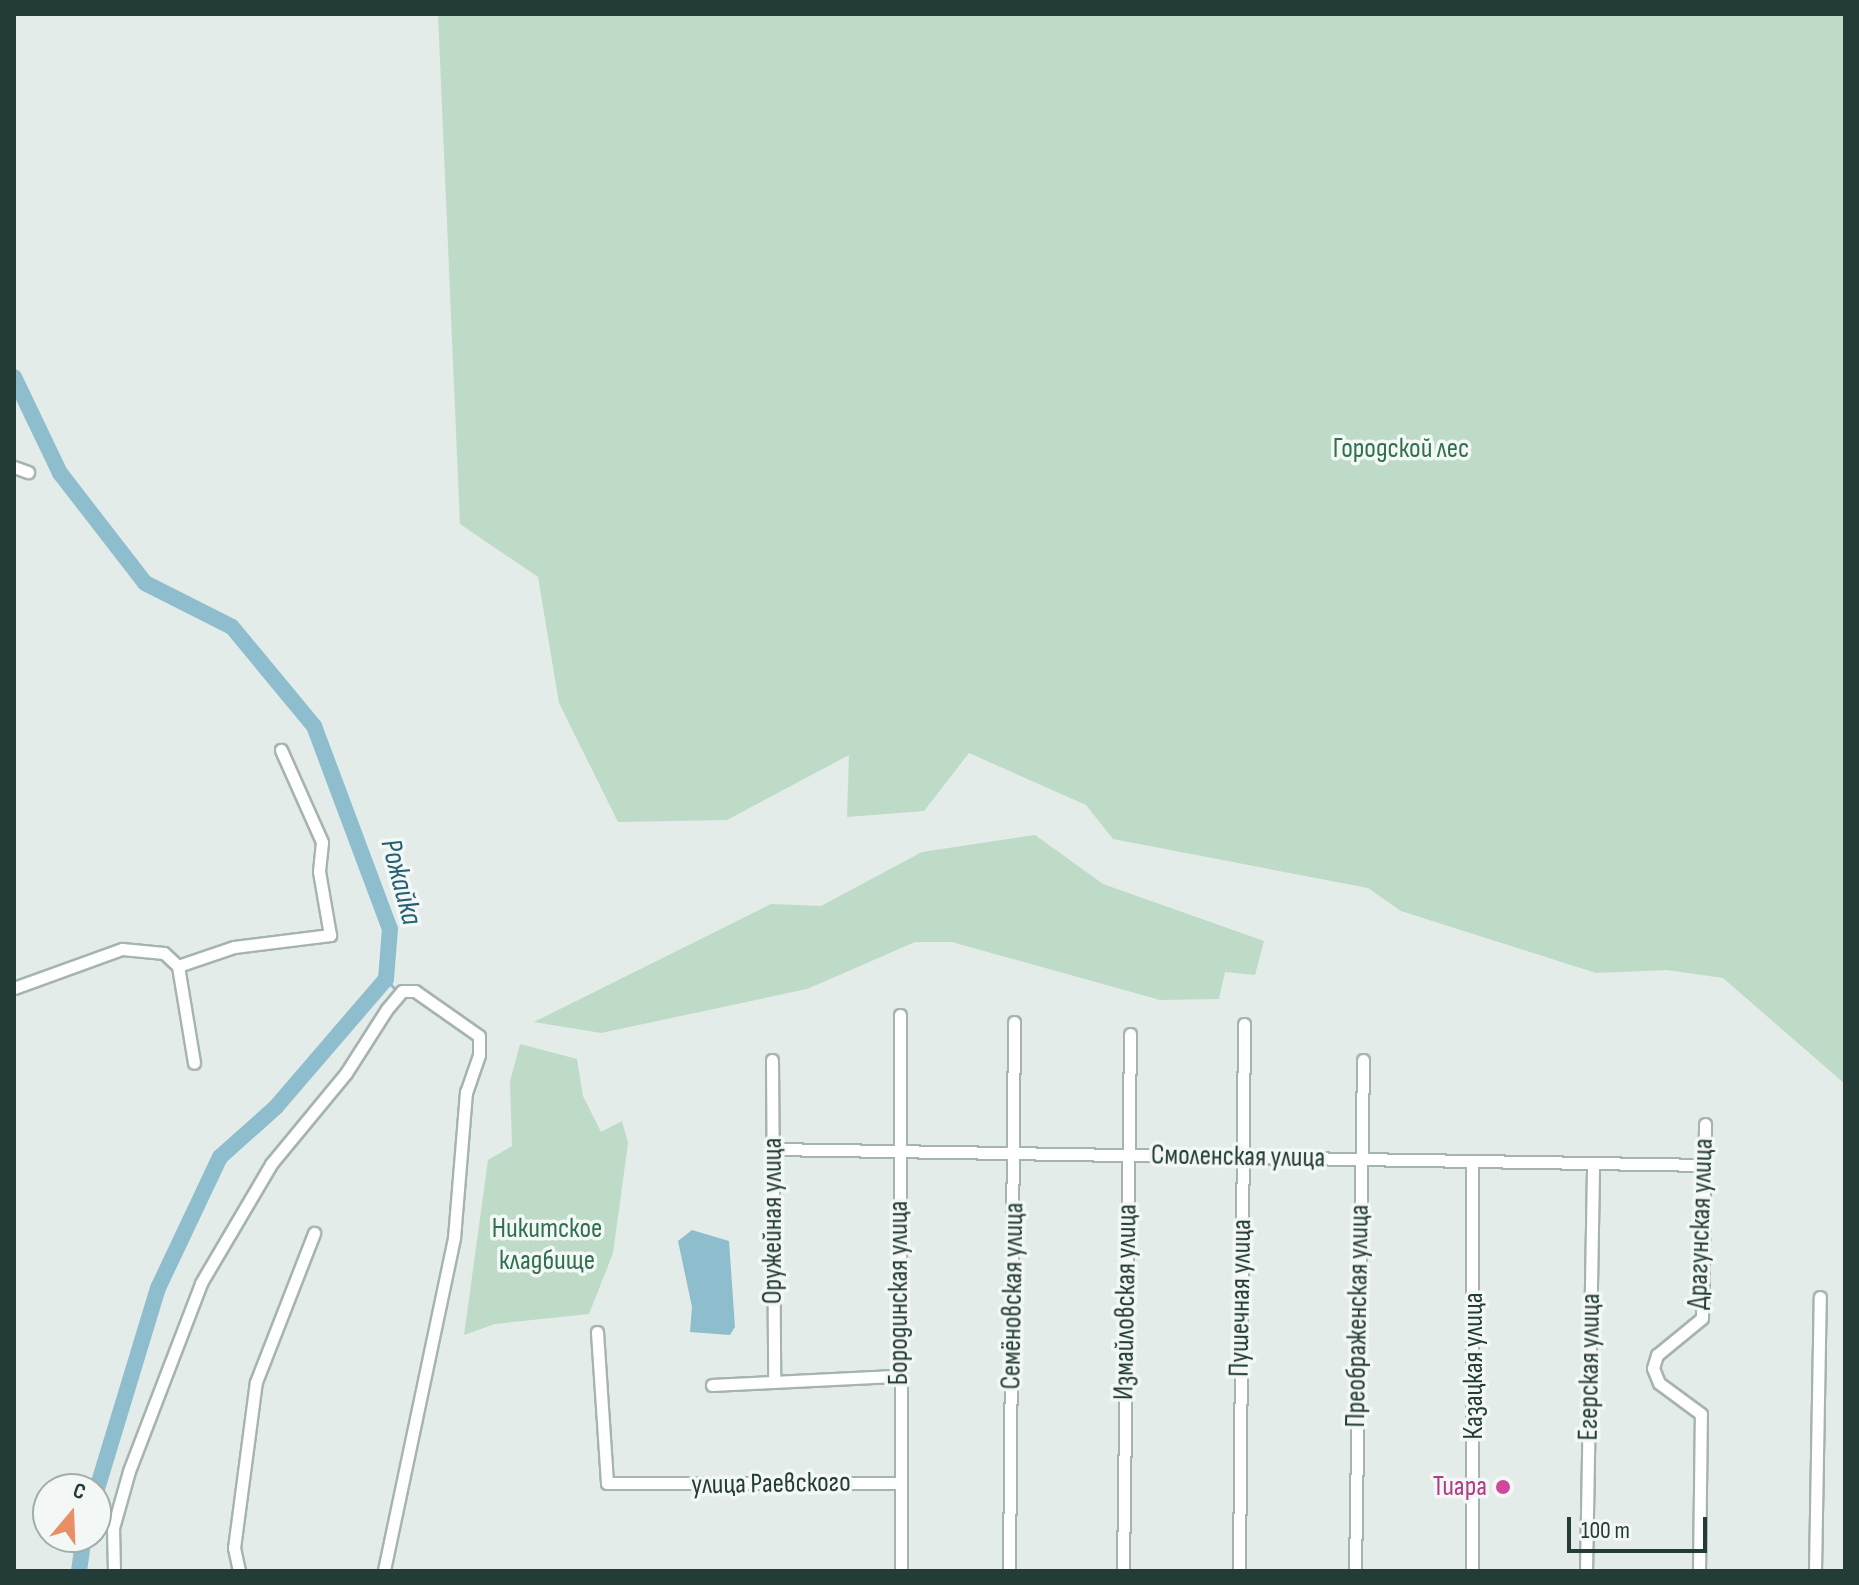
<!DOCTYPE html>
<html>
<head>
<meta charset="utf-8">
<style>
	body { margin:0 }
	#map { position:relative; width:1859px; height:1585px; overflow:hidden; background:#e3ece8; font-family:"Sofia Sans Condensed",sans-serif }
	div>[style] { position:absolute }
	.green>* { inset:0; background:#bddbc7 }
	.water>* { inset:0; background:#8ebecd }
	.stream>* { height:3px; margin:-1.5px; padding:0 1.5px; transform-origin:1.5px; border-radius:1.5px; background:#8ebecd }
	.river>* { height:16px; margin:-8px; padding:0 8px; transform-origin:8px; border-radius:8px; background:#8ebecd }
	.roads { filter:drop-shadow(2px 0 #a6b4af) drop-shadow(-2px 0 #a6b4af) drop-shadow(0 2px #a6b4af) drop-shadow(0 -2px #a6b4af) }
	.minor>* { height:11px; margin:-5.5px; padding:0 5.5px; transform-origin:5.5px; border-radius:5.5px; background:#fff }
	.dots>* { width:22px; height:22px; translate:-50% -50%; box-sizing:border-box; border:4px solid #f3f8f6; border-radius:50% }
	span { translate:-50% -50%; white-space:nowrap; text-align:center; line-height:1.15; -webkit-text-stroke:7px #f3f8f6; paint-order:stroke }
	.park-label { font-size:28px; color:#31704e }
	.street-label { font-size:28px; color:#243c37 }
	.hotel-label { font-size:28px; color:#b23c85 }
	.right { translate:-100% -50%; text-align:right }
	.water-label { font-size:30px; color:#226073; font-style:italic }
	.frame { position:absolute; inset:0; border:16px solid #243c37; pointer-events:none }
	.north { position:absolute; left:32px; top:1473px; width:80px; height:80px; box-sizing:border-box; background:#f3f8f6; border:2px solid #a0adaa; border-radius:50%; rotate:19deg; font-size:22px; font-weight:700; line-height:32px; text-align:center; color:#243c37 }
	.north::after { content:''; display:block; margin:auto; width:28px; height:36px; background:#e88f64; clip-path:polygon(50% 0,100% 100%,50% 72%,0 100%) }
	.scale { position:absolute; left:1567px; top:1517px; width:140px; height:36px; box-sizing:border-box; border:4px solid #243c37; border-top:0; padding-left:10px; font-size:24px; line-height:28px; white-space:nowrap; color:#243c37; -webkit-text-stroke:6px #f3f8f6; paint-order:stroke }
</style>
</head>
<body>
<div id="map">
	<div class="green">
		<i style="clip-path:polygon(438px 14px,1845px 14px,1845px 1084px,1723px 978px,1667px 970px,1596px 973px,1401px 911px,1368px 888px,1113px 839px,1086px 805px,969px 753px,924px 811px,847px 817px,849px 755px,727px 820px,618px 822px,559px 703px,538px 577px,460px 524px)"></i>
		<i style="clip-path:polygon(1035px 835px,1103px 884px,1264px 941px,1255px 975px,1225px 972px,1219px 999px,1160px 1000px,952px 942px,915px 942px,807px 989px,601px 1033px,534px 1022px,771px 904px,821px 906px,922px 852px)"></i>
		<i style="clip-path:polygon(520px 1044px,577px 1059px,583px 1096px,601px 1132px,622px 1121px,628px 1143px,613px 1253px,589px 1314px,495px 1324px,464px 1335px,488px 1160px,512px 1146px,510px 1081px)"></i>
	</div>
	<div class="water">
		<i style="clip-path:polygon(692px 1230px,729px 1241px,735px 1327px,730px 1335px,690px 1332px,692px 1307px,678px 1241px)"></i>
	</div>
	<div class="stream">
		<i style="left:386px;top:979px;width:11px;rotate:49deg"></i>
	</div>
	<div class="river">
		<i style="left:14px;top:377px;width:106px;rotate:64.4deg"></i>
		<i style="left:60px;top:473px;width:139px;rotate:52.3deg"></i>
		<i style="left:145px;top:583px;width:97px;rotate:26.8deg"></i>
		<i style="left:232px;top:627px;width:129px;rotate:50.4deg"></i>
		<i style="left:314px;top:726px;width:217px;rotate:69.5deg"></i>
		<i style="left:390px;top:929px;width:50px;rotate:94.6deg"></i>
		<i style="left:386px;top:979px;width:169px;rotate:130.7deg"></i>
		<i style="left:276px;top:1107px;width:75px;rotate:138.2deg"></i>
		<i style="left:220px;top:1157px;width:145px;rotate:115.3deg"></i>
		<i style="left:158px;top:1288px;width:213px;rotate:106.9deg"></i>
		<i style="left:79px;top:1571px;width:34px;rotate:-82deg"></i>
	</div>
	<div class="roads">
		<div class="minor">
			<i style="left:14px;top:467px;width:15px;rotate:20deg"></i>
			<i style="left:178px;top:966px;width:59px;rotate:-18.7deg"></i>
			<i style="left:234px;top:947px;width:97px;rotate:-7.1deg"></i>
			<i style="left:330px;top:935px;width:65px;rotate:-99.8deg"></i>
			<i style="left:319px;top:871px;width:29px;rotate:-84deg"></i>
			<i style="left:322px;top:842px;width:101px;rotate:-114deg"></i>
			<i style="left:14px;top:988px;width:115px;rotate:-19.9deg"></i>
			<i style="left:122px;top:949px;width:42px;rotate:5.4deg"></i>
			<i style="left:164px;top:953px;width:19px;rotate:43deg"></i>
			<i style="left:178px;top:966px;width:98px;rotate:80.6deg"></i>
			<i style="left:900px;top:1015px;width:556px;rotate:89.9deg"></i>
			<i style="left:772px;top:1060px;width:321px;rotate:89.6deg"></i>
			<i style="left:772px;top:1149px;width:932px;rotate:0.98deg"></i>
			<i style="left:597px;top:1332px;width:151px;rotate:86.2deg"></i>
			<i style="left:607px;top:1483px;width:291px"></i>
			<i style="left:712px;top:1385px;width:187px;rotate:-2.8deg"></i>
			<i style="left:114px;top:1571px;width:43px;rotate:-91.3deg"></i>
			<i style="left:113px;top:1528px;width:59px;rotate:-74.3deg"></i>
			<i style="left:129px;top:1471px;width:201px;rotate:-69deg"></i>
			<i style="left:201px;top:1283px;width:138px;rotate:-59.5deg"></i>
			<i style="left:271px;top:1164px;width:118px;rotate:-50.5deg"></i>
			<i style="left:346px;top:1073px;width:76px;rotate:-57.4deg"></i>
			<i style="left:387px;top:1009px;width:23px;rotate:-50deg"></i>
			<i style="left:402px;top:991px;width:13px"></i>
			<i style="left:415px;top:991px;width:78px;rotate:35.1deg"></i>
			<i style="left:479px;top:1036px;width:19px;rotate:90deg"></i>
			<i style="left:479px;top:1055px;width:39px;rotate:109deg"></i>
			<i style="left:466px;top:1092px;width:146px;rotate:94.7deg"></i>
			<i style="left:454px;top:1238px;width:340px;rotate:101.9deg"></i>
			<i style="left:239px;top:1571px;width:24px;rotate:-102deg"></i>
			<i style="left:234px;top:1548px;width:167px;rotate:-82.5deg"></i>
			<i style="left:256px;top:1382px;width:160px;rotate:-68.7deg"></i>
			<i style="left:1009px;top:1571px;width:549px;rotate:-89.48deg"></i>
			<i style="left:1123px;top:1571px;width:537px;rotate:-89.25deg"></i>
			<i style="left:1239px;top:1571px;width:547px;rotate:-89.48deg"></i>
			<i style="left:1355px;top:1571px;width:511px;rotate:-89.1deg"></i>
			<i style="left:1472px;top:1571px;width:410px;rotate:-90deg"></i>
			<i style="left:1586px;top:1571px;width:408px;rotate:-89deg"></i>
			<i style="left:1699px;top:1571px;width:157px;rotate:-89.3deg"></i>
			<i style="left:1701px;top:1414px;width:52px;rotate:-143.6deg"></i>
			<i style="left:1659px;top:1383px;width:16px;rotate:-112deg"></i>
			<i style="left:1653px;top:1368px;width:14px;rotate:-73deg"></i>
			<i style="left:1657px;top:1355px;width:58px;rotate:-39.4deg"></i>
			<i style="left:1702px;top:1318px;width:194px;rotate:-89.1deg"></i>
			<i style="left:1815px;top:1571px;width:274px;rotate:-89deg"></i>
		</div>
	</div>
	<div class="dots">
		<i style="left:1503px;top:1487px;background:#d1479c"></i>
	</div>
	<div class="park-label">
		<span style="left:1401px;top:449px">Городской лес</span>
		<span style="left:547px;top:1245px">Никитское<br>кладбище</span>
	</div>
	<div class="street-label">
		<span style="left:1238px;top:1157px;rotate:1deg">Смоленская улица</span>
		<span style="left:773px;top:1221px;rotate:-90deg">Оружейная улица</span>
		<span style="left:1701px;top:1224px;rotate:-88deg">Драгунская улица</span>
		<span style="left:899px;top:1293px;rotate:-90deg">Бородинская улица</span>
		<span style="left:1013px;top:1296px;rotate:-89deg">Семёновская улица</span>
		<span style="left:1241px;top:1298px;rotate:-89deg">Пушечная улица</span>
		<span style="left:1126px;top:1302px;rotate:-89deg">Измайловская улица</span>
		<span style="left:1358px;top:1316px;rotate:-89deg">Преображенская улица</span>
		<span style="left:1474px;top:1366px;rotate:-90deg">Казацкая улица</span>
		<span style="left:1590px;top:1367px;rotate:-89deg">Егерская улица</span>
		<span style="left:771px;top:1484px;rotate:-1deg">улица Раевского</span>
	</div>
	<div class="hotel-label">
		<span class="right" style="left:1487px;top:1487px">Тиара</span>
	</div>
	<div class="water-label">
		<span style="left:401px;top:882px;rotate:75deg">Рожайка</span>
	</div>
	<div class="frame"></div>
	<div class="north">С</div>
	<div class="scale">100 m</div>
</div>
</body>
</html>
